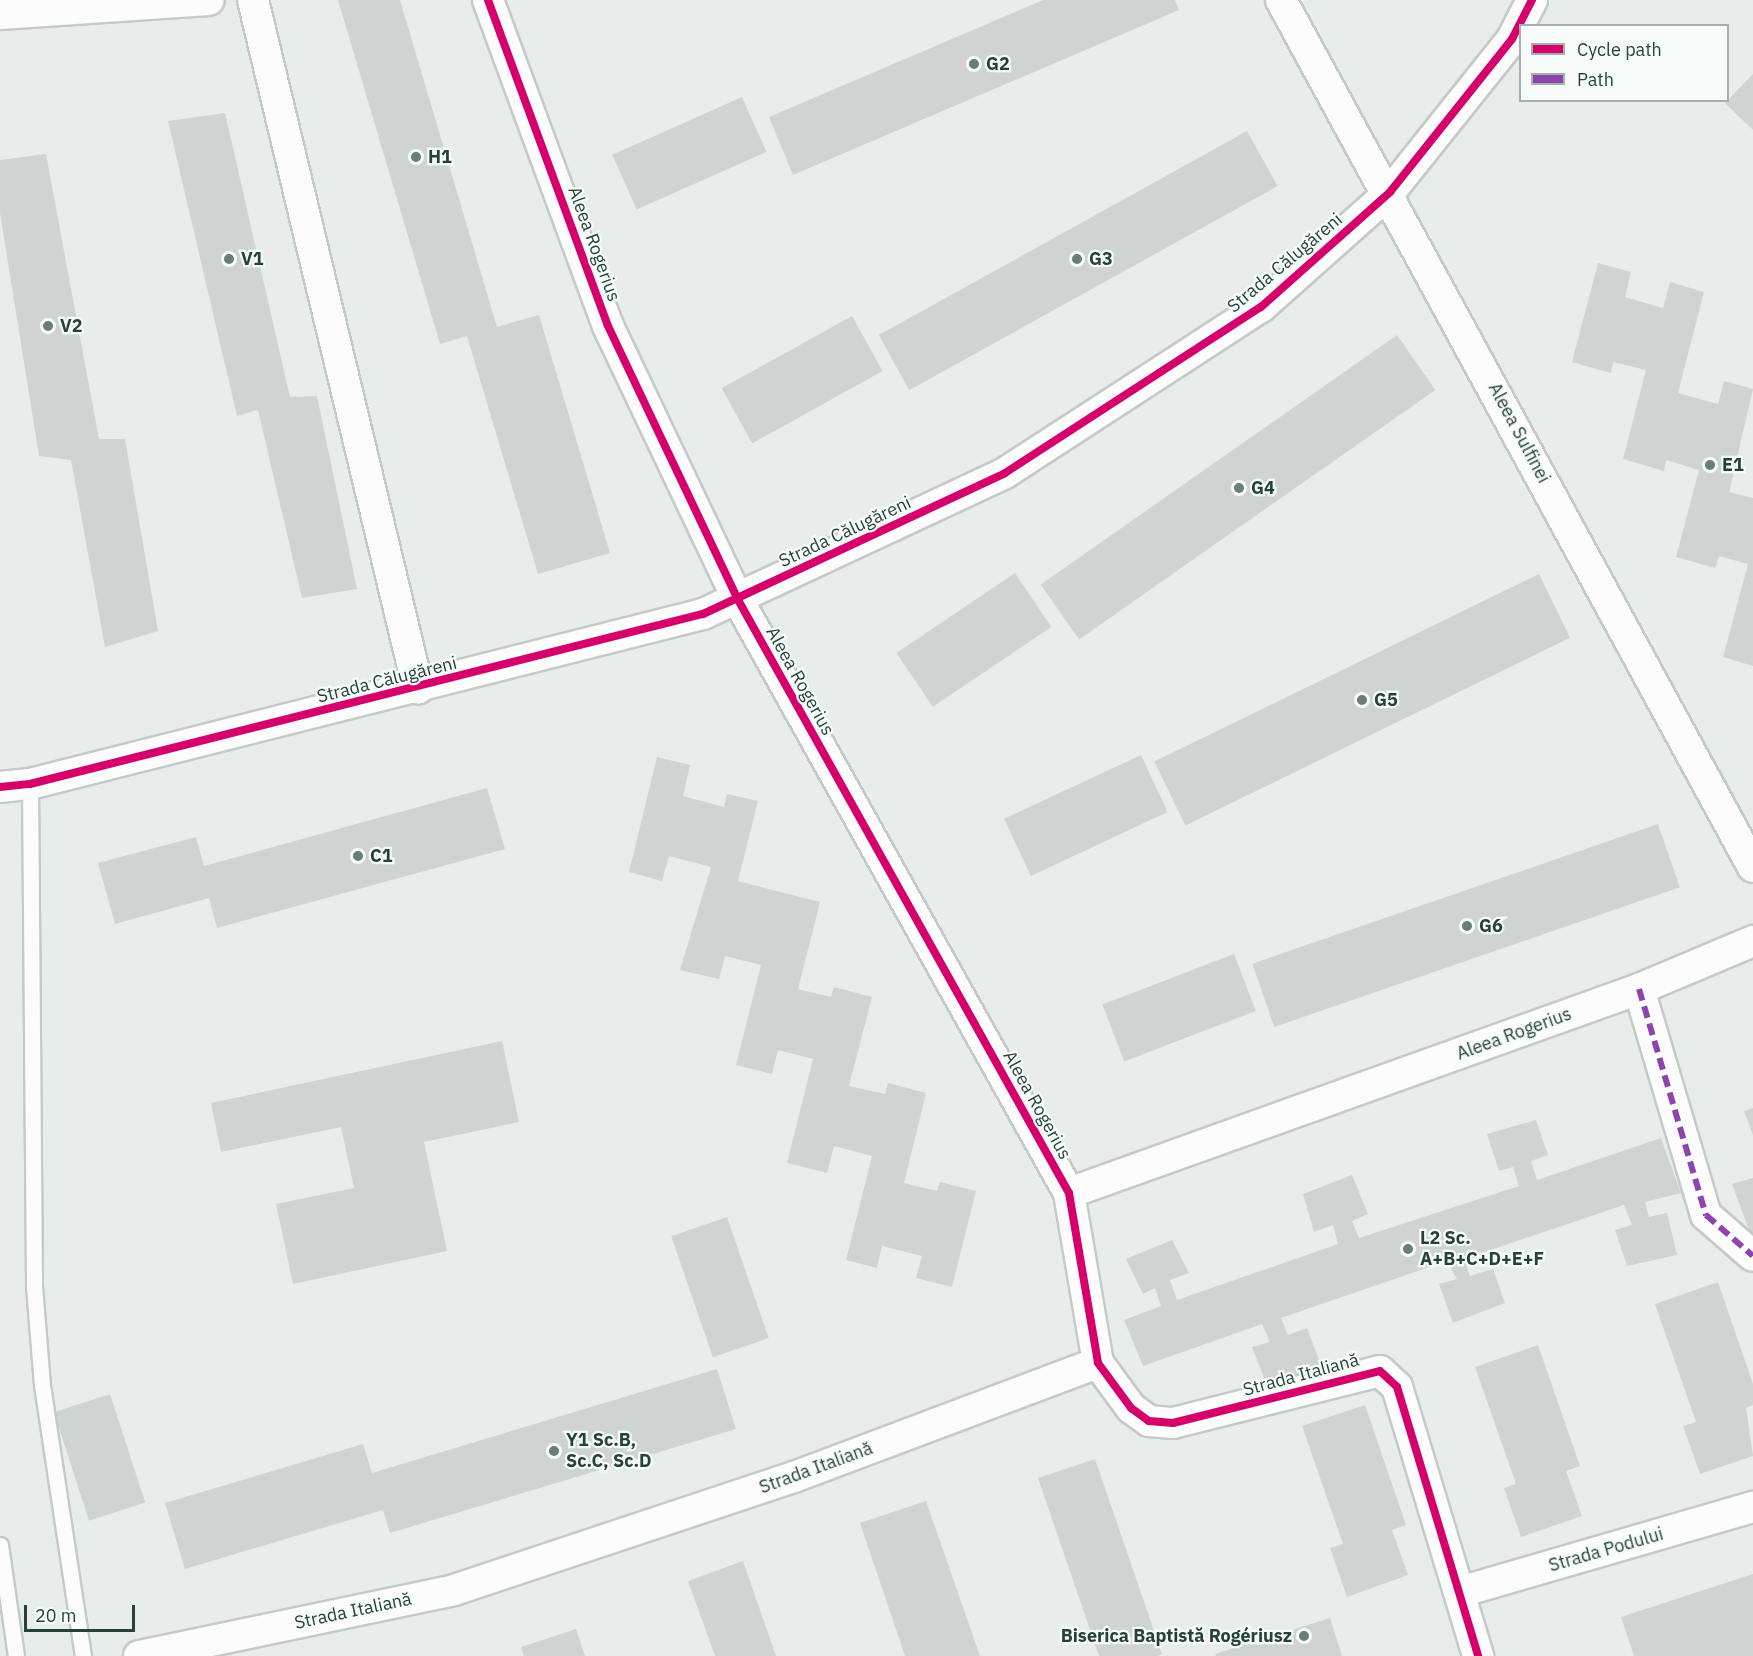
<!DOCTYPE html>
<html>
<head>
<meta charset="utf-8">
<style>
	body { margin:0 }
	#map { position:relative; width:1753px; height:1656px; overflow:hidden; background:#e8edeb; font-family:"IBM Plex Sans",sans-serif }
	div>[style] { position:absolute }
	.building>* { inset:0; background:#cfd4d2; transform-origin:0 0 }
	.roads { filter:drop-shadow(2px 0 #c5cac8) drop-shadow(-2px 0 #c5cac8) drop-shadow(0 2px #c5cac8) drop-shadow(0 -2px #c5cac8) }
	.lane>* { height:15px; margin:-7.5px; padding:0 7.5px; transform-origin:7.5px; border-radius:7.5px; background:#fcfcfc }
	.street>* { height:30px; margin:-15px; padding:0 15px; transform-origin:15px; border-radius:15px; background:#fcfcfc }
	.quiet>* { height:6px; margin-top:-3px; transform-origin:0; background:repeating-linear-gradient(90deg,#8e44ad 0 12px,transparent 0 18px) }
	.cycleway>* { height:8px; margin:-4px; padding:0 4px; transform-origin:4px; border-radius:4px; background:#d6006c }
	.dots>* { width:16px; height:16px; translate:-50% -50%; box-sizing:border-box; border:3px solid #f7fbf9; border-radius:50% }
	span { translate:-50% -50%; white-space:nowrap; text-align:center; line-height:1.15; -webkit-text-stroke:4.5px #f7fbf9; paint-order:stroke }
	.poi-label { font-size:18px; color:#24423a; font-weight:700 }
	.left { translate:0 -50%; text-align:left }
	.right { translate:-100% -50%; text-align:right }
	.street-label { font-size:18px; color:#24423a }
	.legend { position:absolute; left:1519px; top:24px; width:210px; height:78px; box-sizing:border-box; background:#f7fbf9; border:2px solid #a3b1ad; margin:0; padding:8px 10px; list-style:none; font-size:18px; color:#24423a }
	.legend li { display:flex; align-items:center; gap:12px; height:30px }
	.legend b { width:30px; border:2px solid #a3b1ad }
	.scale { position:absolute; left:24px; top:1605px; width:111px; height:27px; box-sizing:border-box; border:3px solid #24423a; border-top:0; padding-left:8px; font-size:18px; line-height:21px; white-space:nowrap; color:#24423a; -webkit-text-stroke:4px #f7fbf9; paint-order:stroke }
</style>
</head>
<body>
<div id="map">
	<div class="building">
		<i style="clip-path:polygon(338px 0,400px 0,497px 327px,539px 315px,610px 553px,538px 574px,467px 336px,440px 344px)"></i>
		<i style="clip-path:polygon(1043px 0,1175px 0,1179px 10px,793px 175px,769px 117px)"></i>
		<i style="clip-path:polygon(1753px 74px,1753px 130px,1725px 103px)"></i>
		<i style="left:742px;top:97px;width:60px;height:142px;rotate:66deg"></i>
		<i style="clip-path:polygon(225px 113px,290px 397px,317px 396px,357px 589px,302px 598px,258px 410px,237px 416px,168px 121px)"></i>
		<i style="left:1247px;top:131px;width:63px;height:421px;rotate:61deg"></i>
		<i style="clip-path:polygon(46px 154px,99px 439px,125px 439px,158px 631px,105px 647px,71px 460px,39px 456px,0 213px,0 160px)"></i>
		<i style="clip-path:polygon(1598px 263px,1631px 272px,1625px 297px,1663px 308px,1670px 282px,1704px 292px,1678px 393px,1718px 404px,1724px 381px,1753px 389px,1729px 492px,1753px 498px,1753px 666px,1723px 657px,1748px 564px,1719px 556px,1715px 568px,1676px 557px,1699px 470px,1666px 460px,1664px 471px,1623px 459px,1646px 370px,1613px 362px,1611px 373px,1572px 362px)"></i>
		<i style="left:852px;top:316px;width:63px;height:149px;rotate:61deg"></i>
		<i style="left:1397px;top:335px;width:67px;height:435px;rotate:55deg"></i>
		<i style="left:1015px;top:573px;width:65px;height:143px;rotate:56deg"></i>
		<i style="left:1539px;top:574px;width:71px;height:428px;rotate:64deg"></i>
		<i style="left:1141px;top:755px;width:63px;height:151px;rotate:65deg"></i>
		<i style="clip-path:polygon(657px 757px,690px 765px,683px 796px,724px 807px,727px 794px,758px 801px,738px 881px,820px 902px,798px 989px,831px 997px,834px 987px,872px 997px,849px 1086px,885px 1094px,888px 1083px,926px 1093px,904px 1183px,937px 1191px,940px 1182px,976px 1191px,952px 1287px,916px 1278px,922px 1256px,882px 1246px,877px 1268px,846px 1260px,872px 1156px,834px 1146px,827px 1173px,787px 1163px,813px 1059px,778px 1050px,772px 1074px,736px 1065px,761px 965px,725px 956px,719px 979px,680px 970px,711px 867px,669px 856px,662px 881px,629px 872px)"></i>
		<i style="clip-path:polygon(487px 788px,505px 849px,217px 928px,209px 898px,115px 924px,98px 863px,196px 837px,204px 866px)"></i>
		<i style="left:1658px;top:824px;width:67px;height:429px;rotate:71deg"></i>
		<i style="left:1234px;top:954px;width:61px;height:141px;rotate:69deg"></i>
		<i style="clip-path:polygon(502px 1041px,519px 1122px,424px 1142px,447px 1251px,293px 1284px,276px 1204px,354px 1188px,341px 1127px,221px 1152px,211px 1103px)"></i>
		<i style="clip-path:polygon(1753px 1108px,1753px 1135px,1744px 1111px)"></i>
		<i style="clip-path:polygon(1536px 1120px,1548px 1155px,1531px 1161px,1537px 1180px,1661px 1138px,1681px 1193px,1645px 1202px,1649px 1217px,1667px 1213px,1677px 1255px,1627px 1266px,1615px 1230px,1632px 1225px,1624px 1205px,1464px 1259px,1470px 1276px,1493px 1269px,1505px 1303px,1453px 1323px,1439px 1284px,1457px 1279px,1447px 1261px,1281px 1318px,1288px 1335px,1307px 1328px,1322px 1368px,1269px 1390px,1252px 1347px,1270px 1342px,1262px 1324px,1143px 1366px,1124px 1320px,1161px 1306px,1155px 1288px,1143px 1294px,1126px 1259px,1172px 1240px,1189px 1273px,1170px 1280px,1177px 1300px,1338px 1244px,1333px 1225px,1314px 1232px,1303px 1194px,1352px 1175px,1368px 1214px,1352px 1221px,1359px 1238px,1519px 1186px,1513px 1167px,1499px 1171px,1487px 1134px)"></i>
		<i style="clip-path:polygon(1753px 1178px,1753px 1232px,1750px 1233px,1732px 1184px)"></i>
		<i style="left:727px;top:1217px;width:128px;height:59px;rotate:71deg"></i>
		<i style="clip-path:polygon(1718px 1282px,1753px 1384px,1753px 1405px,1746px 1408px,1753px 1456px,1700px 1474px,1683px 1426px,1696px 1422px,1655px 1304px)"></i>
		<i style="clip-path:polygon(1538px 1345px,1580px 1466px,1566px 1471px,1582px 1516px,1521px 1537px,1504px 1488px,1516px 1484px,1475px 1367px)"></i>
		<i style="clip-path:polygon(717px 1369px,736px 1429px,390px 1533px,383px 1510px,185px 1569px,165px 1503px,363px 1444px,372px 1473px)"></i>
		<i style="left:110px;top:1394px;width:114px;height:59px;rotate:72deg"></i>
		<i style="clip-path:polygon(1365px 1405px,1406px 1525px,1392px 1530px,1408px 1575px,1347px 1597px,1330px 1548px,1343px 1544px,1302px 1426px)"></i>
		<i style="clip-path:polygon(1095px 1459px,1162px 1654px,1157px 1656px,1099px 1656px,1038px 1478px)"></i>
		<i style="clip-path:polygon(926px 1501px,980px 1656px,905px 1656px,860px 1523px)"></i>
		<i style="clip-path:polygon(743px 1561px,776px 1656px,715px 1656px,688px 1581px)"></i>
		<i style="clip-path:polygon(1753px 1574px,1753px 1656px,1634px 1656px,1621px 1617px)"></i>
		<i style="clip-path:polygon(1330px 1618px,1342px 1656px,1216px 1656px,1215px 1654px)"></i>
		<i style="clip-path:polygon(576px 1629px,585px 1656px,524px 1656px,521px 1647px)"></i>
	</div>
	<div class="roads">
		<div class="lane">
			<i style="left:30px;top:784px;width:502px;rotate:89.54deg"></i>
			<i style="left:34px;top:1286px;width:99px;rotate:85.4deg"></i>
			<i style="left:42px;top:1385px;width:274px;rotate:81.4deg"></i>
			<i style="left:0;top:1545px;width:112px;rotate:81.8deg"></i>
		</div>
		<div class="street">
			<i style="left:253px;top:0;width:708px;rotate:76.51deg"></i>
			<i style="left:488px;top:0;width:347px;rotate:69.8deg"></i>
			<i style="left:608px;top:326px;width:301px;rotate:64.6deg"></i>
			<i style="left:737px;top:598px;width:681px;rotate:60.84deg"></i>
			<i style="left:1069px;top:1193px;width:172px;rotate:80.3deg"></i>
			<i style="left:1098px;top:1363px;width:56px;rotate:53.7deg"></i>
			<i style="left:1131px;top:1408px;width:22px;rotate:36deg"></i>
			<i style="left:1149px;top:1421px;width:24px;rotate:5deg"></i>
			<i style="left:1173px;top:1423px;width:213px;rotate:-14.1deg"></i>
			<i style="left:1380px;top:1371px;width:23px;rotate:43deg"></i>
			<i style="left:1397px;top:1387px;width:281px;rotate:73.2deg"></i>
			<i style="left:1281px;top:0;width:987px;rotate:61.44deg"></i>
			<i style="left:0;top:14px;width:209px;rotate:-3.8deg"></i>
			<i style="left:0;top:787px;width:30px;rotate:-6deg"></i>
			<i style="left:30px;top:784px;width:694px;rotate:-14.18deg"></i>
			<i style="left:703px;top:614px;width:333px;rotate:-25deg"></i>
			<i style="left:1005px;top:473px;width:305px;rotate:-33deg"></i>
			<i style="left:1261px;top:307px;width:173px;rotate:-41.7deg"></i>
			<i style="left:1390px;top:192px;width:196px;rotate:-51.4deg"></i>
			<i style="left:1512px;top:39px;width:44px;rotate:-62.9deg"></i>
			<i style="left:1639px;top:989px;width:236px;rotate:73.5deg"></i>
			<i style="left:1706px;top:1215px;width:62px;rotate:41.1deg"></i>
			<i style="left:1069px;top:1193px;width:605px;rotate:-19.69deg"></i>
			<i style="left:1639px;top:989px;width:124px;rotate:-22.8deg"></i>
			<i style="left:1460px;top:1592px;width:305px;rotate:-16.2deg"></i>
			<i style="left:139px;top:1656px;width:322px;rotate:-11.8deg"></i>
			<i style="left:454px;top:1590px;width:358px;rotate:-18.4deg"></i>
			<i style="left:794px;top:1477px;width:325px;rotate:-20.6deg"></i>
		</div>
	</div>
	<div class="quiet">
		<i style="left:1639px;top:989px;width:236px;rotate:73.5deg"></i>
		<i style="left:1706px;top:1215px;width:62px;rotate:41.1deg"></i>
	</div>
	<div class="cycleway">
		<i style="left:488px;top:0;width:347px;rotate:69.8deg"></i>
		<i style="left:608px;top:326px;width:301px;rotate:64.6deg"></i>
		<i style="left:737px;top:598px;width:681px;rotate:60.84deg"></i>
		<i style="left:1069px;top:1193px;width:172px;rotate:80.3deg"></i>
		<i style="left:1098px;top:1363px;width:56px;rotate:53.7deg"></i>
		<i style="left:1131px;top:1408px;width:22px;rotate:36deg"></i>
		<i style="left:1149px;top:1421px;width:24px;rotate:5deg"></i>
		<i style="left:1173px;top:1423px;width:213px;rotate:-14.1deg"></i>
		<i style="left:1380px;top:1371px;width:23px;rotate:43deg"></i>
		<i style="left:1397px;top:1387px;width:281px;rotate:73.2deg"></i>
		<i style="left:0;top:787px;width:30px;rotate:-6deg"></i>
		<i style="left:30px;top:784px;width:694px;rotate:-14.18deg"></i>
		<i style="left:703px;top:614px;width:333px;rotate:-25deg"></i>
		<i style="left:1005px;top:473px;width:305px;rotate:-33deg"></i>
		<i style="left:1261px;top:307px;width:173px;rotate:-41.7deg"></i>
		<i style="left:1390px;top:192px;width:196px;rotate:-51.4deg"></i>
		<i style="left:1512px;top:39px;width:44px;rotate:-62.9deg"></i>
	</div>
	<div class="dots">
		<i style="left:974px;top:64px;background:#697e78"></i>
		<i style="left:416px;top:157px;background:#697e78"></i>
		<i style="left:229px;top:259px;background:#697e78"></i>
		<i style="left:1077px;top:259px;background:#697e78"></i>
		<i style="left:48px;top:326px;background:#697e78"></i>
		<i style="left:1710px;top:465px;background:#697e78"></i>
		<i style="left:1239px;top:488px;background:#697e78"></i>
		<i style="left:1362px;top:700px;background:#697e78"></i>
		<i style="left:358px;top:856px;background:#697e78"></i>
		<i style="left:1467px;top:926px;background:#697e78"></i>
		<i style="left:1408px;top:1249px;background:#697e78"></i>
		<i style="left:554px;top:1451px;background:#697e78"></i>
		<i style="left:1304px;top:1636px;background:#697e78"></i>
	</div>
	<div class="poi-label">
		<span class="left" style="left:986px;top:64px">G2</span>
		<span class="left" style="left:428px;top:157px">H1</span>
		<span class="left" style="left:241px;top:259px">V1</span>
		<span class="left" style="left:1089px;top:259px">G3</span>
		<span class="left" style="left:60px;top:326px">V2</span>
		<span class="left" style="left:1722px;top:465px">E1</span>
		<span class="left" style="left:1251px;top:488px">G4</span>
		<span class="left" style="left:1374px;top:700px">G5</span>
		<span class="left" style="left:370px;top:856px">C1</span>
		<span class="left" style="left:1479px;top:926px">G6</span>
		<span class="left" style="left:1420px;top:1249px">L2 Sc.<br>A+B+C+D+E+F</span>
		<span class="left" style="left:566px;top:1451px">Y1 Sc.B,<br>Sc.C, Sc.D</span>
		<span class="right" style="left:1292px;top:1636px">Biserica Baptistă Rogériusz</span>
	</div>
	<div class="street-label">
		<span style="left:594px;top:244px;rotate:70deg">Aleea Rogerius</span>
		<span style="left:1285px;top:263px;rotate:-40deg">Strada Călugăreni</span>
		<span style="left:1519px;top:433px;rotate:62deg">Aleea Sulfinei</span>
		<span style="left:845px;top:532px;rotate:-25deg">Strada Călugăreni</span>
		<span style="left:387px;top:680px;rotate:-14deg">Strada Călugăreni</span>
		<span style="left:800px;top:681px;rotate:61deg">Aleea Rogerius</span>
		<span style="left:1514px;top:1034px;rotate:-20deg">Aleea Rogerius</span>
		<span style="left:1037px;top:1105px;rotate:61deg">Aleea Rogerius</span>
		<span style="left:1301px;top:1375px;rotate:-15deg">Strada Italiană</span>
		<span style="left:816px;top:1468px;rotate:-20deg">Strada Italiană</span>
		<span style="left:1606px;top:1550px;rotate:-16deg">Strada Podului</span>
		<span style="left:353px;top:1611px;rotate:-12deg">Strada Italiană</span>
	</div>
	<ul class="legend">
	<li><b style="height:8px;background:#d6006c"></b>Cycle path</li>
	<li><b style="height:8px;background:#8e44ad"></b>Path</li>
	</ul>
	<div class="scale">20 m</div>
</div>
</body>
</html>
